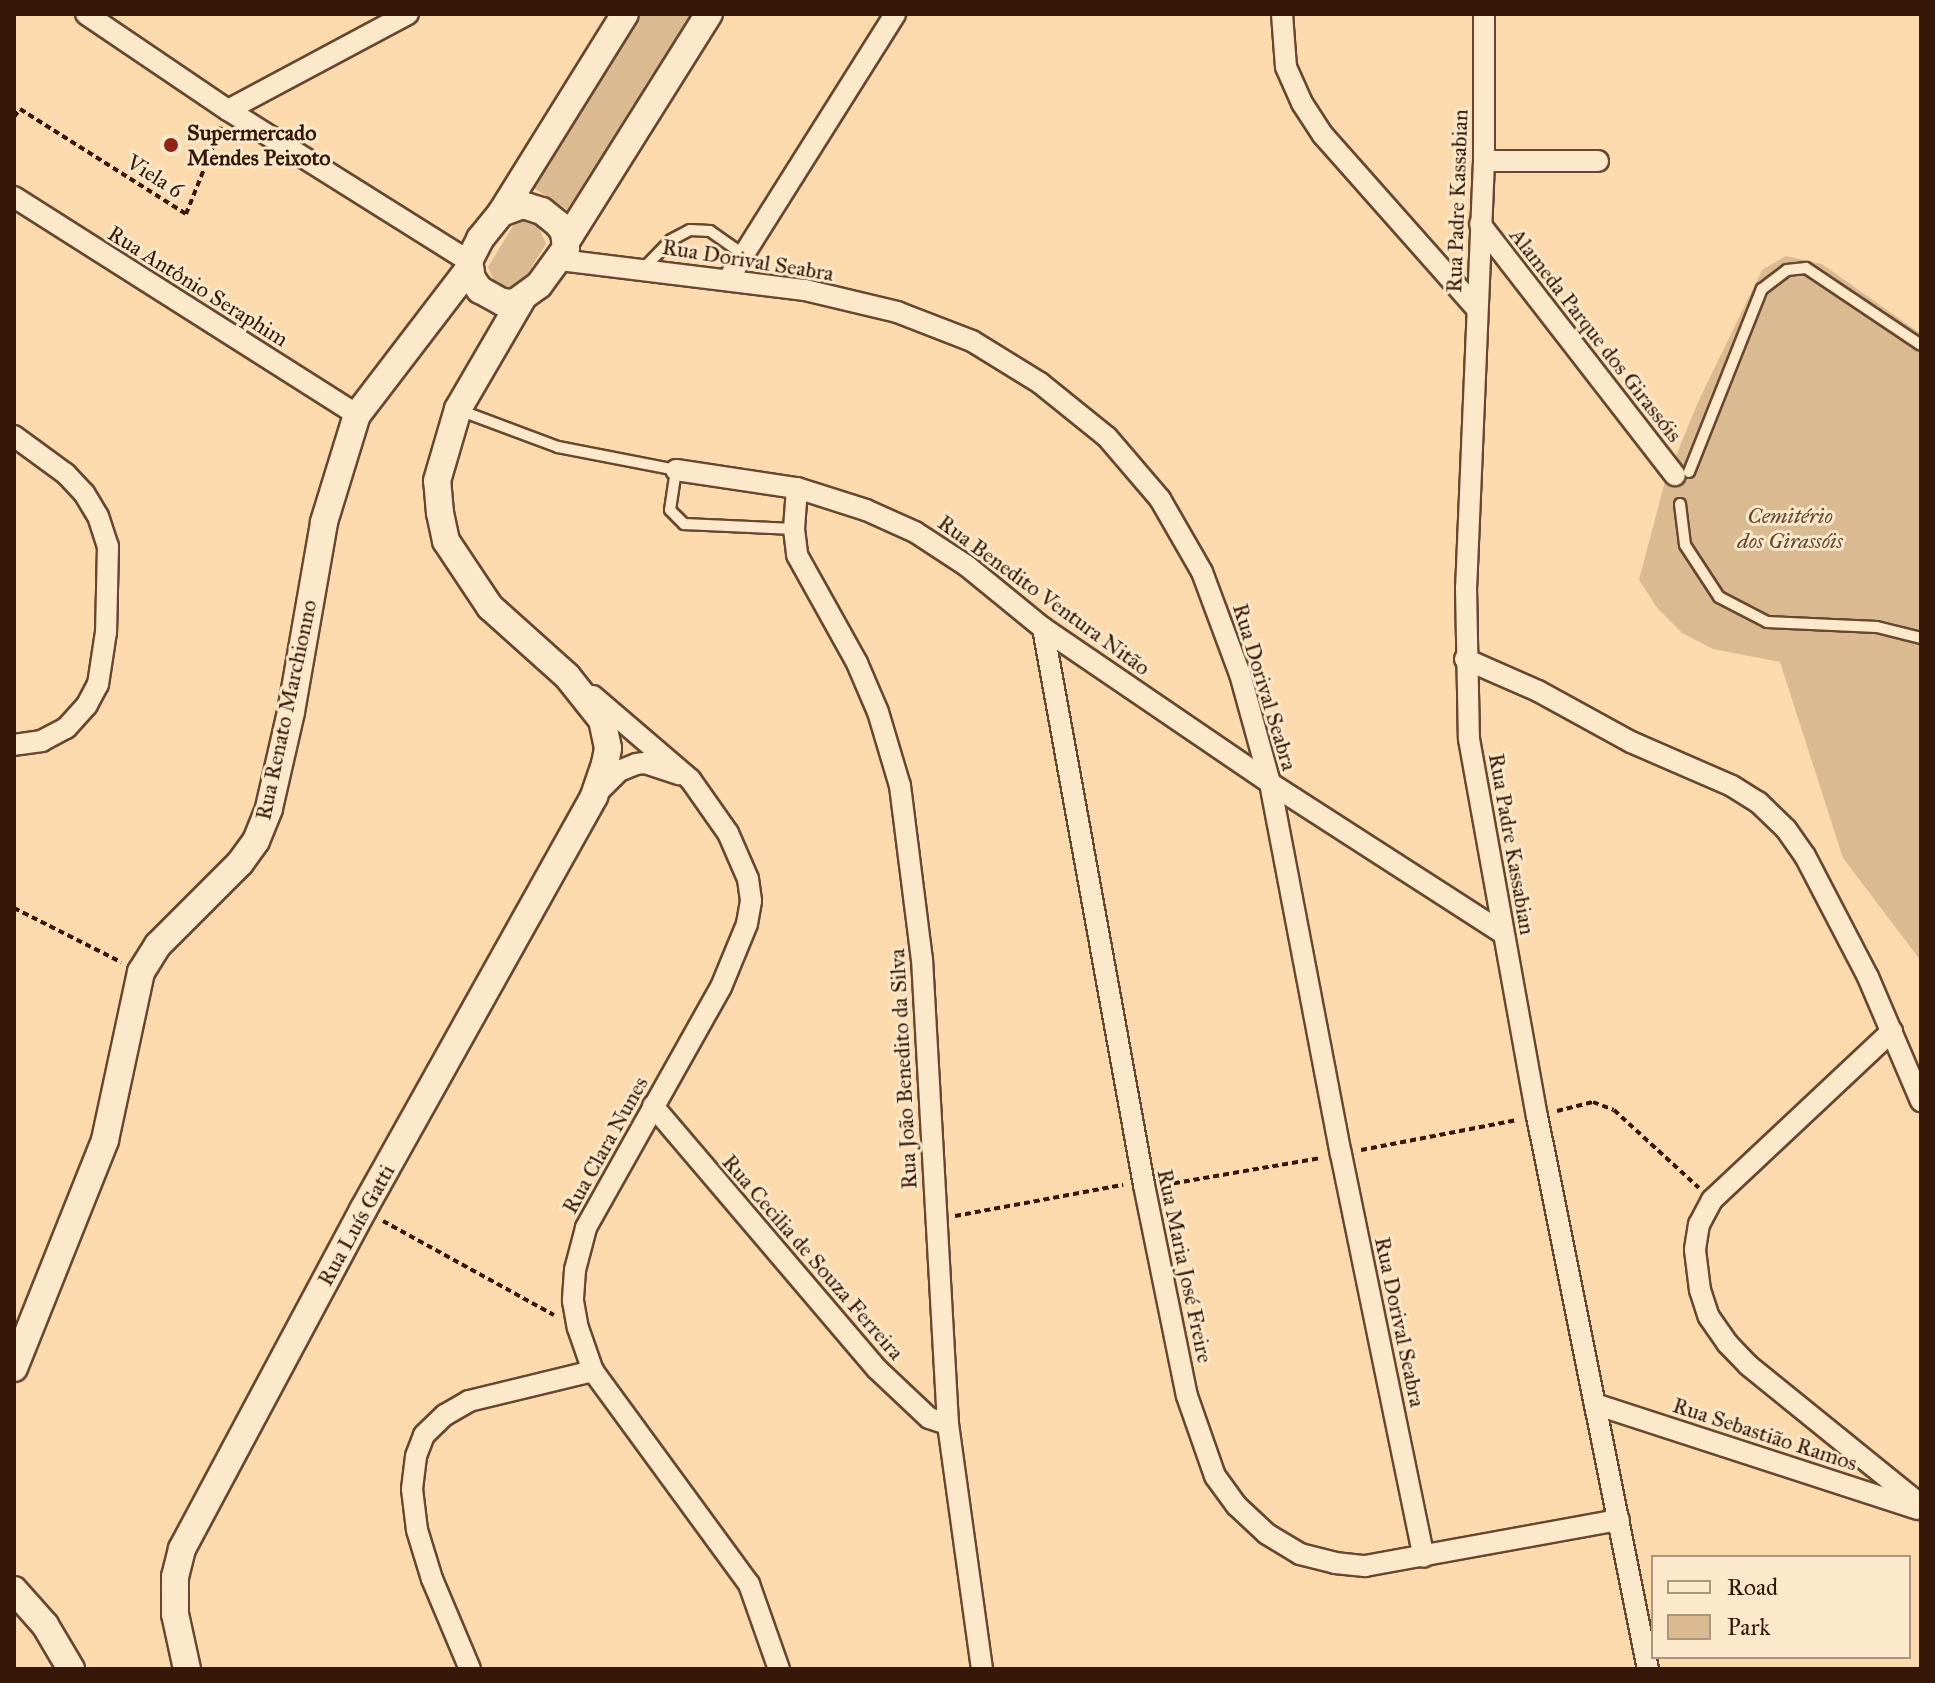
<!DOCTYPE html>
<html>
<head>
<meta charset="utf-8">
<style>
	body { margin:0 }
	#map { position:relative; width:1935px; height:1683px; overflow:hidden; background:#fbdbad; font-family:"IM FELL Great Primer",serif }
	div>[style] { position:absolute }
	.green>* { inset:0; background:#daba91 }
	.path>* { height:4px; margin-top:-2px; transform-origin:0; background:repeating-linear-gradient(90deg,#361606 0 6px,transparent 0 10px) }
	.roads { filter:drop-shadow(2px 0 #674730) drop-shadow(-2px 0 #674730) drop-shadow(0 2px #674730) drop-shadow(0 -2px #674730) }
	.service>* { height:10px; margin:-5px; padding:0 5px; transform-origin:5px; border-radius:5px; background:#fce8ca }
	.minor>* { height:20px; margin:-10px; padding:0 10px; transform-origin:10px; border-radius:10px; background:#fce8ca }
	.tertiary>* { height:26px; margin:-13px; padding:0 13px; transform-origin:13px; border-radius:13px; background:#fce8ca }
	.dots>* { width:22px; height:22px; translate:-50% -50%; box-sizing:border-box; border:4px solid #fce8ca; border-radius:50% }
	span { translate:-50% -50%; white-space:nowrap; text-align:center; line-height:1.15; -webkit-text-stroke:6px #fce8ca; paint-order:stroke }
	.poi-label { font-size:22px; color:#361606; font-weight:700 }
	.left { translate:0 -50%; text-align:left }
	.street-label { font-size:22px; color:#361606 }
	.park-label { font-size:22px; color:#674730; font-style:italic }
	.frame { position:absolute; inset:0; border:16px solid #361606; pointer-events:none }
	.legend { position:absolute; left:1651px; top:1555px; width:260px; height:104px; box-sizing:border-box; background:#fce8ca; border:2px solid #ad947c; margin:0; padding:10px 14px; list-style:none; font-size:24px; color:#361606 }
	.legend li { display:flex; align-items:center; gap:16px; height:40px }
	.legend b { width:40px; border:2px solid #ad947c }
</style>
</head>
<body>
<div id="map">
	<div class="green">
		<i style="clip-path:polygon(629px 14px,694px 14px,569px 211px,523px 181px)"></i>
		<i style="clip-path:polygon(519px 216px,536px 221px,546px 244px,516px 292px,505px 291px,495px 283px,488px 267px)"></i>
		<i style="clip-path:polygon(1786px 256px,1822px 264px,1921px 334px,1921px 961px,1843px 858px,1780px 662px,1713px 649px,1682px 633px,1658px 609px,1639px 580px,1664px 485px,1698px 402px,1762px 270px)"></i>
	</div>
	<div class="path">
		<i style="left:14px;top:117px;width:10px;rotate:-53deg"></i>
		<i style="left:20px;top:109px;width:196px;rotate:32.3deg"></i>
		<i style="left:186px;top:214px;width:94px;rotate:-68.1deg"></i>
		<i style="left:14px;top:908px;width:120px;rotate:26.8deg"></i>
		<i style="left:1557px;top:1111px;width:37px;rotate:-14deg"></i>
		<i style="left:1593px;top:1102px;width:22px;rotate:21deg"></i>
		<i style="left:1614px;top:1110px;width:115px;rotate:42.5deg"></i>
		<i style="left:1361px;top:1150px;width:159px;rotate:-10.9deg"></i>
		<i style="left:1164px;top:1185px;width:159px;rotate:-9.8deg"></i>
		<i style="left:955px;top:1216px;width:171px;rotate:-10.5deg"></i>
		<i style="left:383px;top:1221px;width:195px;rotate:28.8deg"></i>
	</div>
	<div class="roads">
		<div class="service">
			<i style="left:644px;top:268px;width:39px;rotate:-46deg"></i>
			<i style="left:671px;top:240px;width:21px;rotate:-28deg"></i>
			<i style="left:690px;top:230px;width:20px;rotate:3deg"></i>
			<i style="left:710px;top:231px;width:42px;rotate:35.2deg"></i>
			<i style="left:459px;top:410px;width:106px;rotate:20.5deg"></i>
			<i style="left:558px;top:447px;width:120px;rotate:11deg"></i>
			<i style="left:676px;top:470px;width:40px;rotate:98.5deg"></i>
			<i style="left:670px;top:510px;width:20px;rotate:45deg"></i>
			<i style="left:684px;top:524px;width:110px;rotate:2.6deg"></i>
			<i style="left:1689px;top:472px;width:197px;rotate:-68.3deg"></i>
			<i style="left:1762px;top:289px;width:31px;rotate:-37deg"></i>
			<i style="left:1787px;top:270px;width:19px;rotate:-6deg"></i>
			<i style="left:1806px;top:268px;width:138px;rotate:33.8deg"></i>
			<i style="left:1680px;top:504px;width:41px;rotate:83deg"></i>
			<i style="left:1685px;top:545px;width:62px;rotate:56.8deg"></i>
			<i style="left:1719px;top:597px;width:54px;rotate:27.5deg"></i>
			<i style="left:1767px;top:622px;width:110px;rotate:2.6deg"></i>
			<i style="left:1877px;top:627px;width:45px;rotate:14deg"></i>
		</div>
		<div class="minor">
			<i style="left:86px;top:14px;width:171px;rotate:34.1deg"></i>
			<i style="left:228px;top:110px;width:284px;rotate:32.1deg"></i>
			<i style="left:1282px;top:14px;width:53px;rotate:85.7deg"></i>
			<i style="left:1286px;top:67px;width:39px;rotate:66deg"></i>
			<i style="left:1302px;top:103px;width:38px;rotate:57deg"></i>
			<i style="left:1323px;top:135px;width:232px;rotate:48.5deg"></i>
			<i style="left:1484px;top:14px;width:147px;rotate:90deg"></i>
			<i style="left:1484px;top:161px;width:426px;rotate:92.4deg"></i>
			<i style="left:1466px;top:587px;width:152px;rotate:88.9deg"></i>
			<i style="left:1469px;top:739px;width:383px;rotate:79.8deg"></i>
			<i style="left:1537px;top:1116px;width:564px;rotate:78.65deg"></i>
			<i style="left:228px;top:110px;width:204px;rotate:-28.1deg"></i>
			<i style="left:1484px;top:161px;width:114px"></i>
			<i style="left:14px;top:197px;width:406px;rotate:32.4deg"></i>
			<i style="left:1480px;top:224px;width:318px;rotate:52.2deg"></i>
			<i style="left:560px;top:260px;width:247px;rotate:7deg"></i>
			<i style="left:805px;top:290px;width:95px;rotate:13.4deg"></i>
			<i style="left:897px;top:312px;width:80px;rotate:21.1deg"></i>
			<i style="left:972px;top:341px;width:80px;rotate:31.7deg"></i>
			<i style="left:1040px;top:383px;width:86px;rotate:38.9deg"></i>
			<i style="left:1107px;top:437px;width:82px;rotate:49.5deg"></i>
			<i style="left:1160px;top:499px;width:84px;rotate:60.1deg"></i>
			<i style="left:1202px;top:572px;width:109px;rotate:69.6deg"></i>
			<i style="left:1240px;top:674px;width:113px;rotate:74.6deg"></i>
			<i style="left:1270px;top:783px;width:378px;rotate:79.2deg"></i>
			<i style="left:1341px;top:1154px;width:411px;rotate:78.4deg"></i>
			<i style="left:729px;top:278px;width:312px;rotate:-57.8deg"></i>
			<i style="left:14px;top:436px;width:64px;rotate:36.2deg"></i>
			<i style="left:66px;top:474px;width:26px;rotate:47deg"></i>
			<i style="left:84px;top:493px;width:27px;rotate:59deg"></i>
			<i style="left:98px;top:516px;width:32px;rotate:72deg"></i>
			<i style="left:108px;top:546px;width:86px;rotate:91.3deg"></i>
			<i style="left:106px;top:632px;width:53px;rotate:98.7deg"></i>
			<i style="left:98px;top:684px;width:24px;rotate:118deg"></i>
			<i style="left:87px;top:705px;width:31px;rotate:132deg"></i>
			<i style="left:66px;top:728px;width:27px;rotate:152deg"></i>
			<i style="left:42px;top:741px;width:28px;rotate:172deg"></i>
			<i style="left:676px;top:470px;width:122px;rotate:8.5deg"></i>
			<i style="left:797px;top:488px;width:72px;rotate:17.7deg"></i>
			<i style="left:866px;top:510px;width:54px;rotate:24.2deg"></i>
			<i style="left:915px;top:532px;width:62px;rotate:33.2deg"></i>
			<i style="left:967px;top:566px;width:98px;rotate:39.2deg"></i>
			<i style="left:1043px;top:628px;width:275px;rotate:34.3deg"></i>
			<i style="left:1270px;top:783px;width:277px;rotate:32.8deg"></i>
			<i style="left:797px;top:488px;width:41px;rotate:94.2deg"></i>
			<i style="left:794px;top:529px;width:26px;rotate:83deg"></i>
			<i style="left:797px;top:555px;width:124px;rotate:60.9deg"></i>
			<i style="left:857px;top:663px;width:53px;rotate:66.8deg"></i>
			<i style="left:878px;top:712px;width:77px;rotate:73.4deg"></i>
			<i style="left:900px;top:786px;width:174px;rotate:82.8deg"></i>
			<i style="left:922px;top:959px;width:466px;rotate:86.8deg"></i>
			<i style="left:948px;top:1424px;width:247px;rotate:82.1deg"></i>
			<i style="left:1043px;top:628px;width:566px;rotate:79.72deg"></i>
			<i style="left:1144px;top:1185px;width:215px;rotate:78.5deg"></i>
			<i style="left:1187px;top:1396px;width:85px;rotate:70.7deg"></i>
			<i style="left:1215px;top:1476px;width:37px;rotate:54deg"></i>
			<i style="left:1237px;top:1506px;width:41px;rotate:43deg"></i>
			<i style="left:1267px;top:1534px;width:39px;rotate:31deg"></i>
			<i style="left:1300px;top:1554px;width:36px;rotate:14deg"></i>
			<i style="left:1335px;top:1563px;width:30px;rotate:6deg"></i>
			<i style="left:1365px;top:1566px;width:258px;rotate:-10.3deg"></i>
			<i style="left:1465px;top:659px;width:80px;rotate:23.7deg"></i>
			<i style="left:1538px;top:691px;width:106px;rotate:28.7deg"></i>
			<i style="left:1631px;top:742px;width:110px;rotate:23.5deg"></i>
			<i style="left:1732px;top:786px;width:31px;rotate:32deg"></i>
			<i style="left:1758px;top:802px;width:39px;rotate:44deg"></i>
			<i style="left:1786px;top:829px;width:33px;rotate:55deg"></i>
			<i style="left:1805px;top:856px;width:136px;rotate:62.5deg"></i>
			<i style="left:1868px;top:977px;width:135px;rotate:66.9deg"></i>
			<i style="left:593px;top:696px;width:128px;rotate:40.6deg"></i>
			<i style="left:690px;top:779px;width:66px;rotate:54.9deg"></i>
			<i style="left:728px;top:833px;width:50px;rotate:66.5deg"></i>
			<i style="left:748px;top:879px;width:22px;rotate:82deg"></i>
			<i style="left:751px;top:901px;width:23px;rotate:100deg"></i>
			<i style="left:747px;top:924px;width:68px;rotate:112.4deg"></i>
			<i style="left:721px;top:987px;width:276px;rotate:119.3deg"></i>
			<i style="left:586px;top:1228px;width:43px;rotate:104.7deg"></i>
			<i style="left:575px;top:1270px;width:31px;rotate:94deg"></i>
			<i style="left:573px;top:1301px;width:27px;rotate:80deg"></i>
			<i style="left:578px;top:1328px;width:46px;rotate:70.8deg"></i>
			<i style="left:593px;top:1371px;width:264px;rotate:53.8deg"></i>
			<i style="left:749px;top:1584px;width:90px;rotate:70.6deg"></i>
			<i style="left:596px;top:794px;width:33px;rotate:-45deg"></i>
			<i style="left:619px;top:771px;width:18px;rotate:-22deg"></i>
			<i style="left:636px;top:764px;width:9px;rotate:-6deg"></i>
			<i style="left:645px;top:763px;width:36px;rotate:18deg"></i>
			<i style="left:1892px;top:1031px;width:247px;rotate:136.8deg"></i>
			<i style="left:1712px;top:1200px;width:27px;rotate:118deg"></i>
			<i style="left:1699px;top:1224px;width:26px;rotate:99deg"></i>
			<i style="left:1695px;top:1250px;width:40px;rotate:82.9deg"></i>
			<i style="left:1700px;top:1290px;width:28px;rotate:72deg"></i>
			<i style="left:1709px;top:1317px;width:32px;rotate:55deg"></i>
			<i style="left:1727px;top:1343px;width:30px;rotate:46deg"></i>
			<i style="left:1748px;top:1365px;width:223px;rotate:39deg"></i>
			<i style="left:653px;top:1106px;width:345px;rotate:49.6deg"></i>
			<i style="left:877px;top:1369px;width:71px;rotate:43.3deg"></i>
			<i style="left:929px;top:1418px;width:20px;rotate:18deg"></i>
			<i style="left:1595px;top:1404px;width:340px;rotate:18deg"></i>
			<i style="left:470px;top:1669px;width:98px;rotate:-112.9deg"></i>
			<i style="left:432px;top:1579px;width:51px;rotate:-107deg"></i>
			<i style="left:417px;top:1530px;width:41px;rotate:-97deg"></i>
			<i style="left:412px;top:1489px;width:33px;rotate:-83deg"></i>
			<i style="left:416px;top:1456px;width:22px;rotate:-69deg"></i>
			<i style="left:424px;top:1435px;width:29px;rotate:-44deg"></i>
			<i style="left:445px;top:1415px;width:28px;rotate:-30deg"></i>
			<i style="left:469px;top:1401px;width:128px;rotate:-13.6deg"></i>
		</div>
		<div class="tertiary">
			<i style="left:523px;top:205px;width:20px;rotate:18deg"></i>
			<i style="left:542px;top:211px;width:21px;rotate:39deg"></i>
			<i style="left:558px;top:224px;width:10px;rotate:53deg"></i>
			<i style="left:564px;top:232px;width:16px;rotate:83deg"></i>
			<i style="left:566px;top:248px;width:46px;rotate:126.1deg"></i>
			<i style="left:539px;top:285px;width:31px;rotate:144deg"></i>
			<i style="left:514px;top:303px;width:12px;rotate:-175deg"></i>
			<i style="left:502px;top:302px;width:25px;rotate:-151deg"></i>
			<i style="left:480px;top:290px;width:14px;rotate:-126deg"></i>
			<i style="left:472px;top:279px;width:18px;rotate:-99deg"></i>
			<i style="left:469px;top:261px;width:25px;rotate:-63deg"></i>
			<i style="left:480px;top:239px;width:33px;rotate:-51deg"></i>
			<i style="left:501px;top:213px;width:23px;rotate:-20deg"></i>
			<i style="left:501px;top:213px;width:234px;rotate:-58.1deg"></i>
			<i style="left:567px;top:240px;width:267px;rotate:-57.9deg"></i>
			<i style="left:14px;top:1368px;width:245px;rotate:-68.2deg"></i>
			<i style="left:105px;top:1140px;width:172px;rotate:-77.9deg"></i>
			<i style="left:141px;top:972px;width:32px;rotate:-58deg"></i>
			<i style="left:158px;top:945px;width:116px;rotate:-45deg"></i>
			<i style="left:240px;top:863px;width:27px;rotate:-54deg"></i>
			<i style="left:256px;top:841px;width:35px;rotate:-68deg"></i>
			<i style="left:269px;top:808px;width:98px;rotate:-77.1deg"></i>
			<i style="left:291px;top:712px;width:193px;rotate:-80.1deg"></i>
			<i style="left:324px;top:522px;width:112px;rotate:-72.9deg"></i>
			<i style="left:357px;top:415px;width:183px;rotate:-52.6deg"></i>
			<i style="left:14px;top:1590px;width:47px;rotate:48.5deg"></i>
			<i style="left:45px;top:1625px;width:51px;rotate:59.4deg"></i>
			<i style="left:187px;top:1669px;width:56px;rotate:-102.3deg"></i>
			<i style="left:175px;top:1614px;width:37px;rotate:-90deg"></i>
			<i style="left:175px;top:1577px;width:29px;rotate:-76deg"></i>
			<i style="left:182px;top:1549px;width:384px;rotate:-61.9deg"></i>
			<i style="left:363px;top:1210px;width:474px;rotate:-60.8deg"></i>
			<i style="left:594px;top:796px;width:34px;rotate:-71deg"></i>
			<i style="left:605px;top:764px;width:16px;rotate:-79deg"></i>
			<i style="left:608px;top:748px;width:29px;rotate:-102deg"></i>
			<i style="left:602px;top:720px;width:56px;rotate:-128.5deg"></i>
			<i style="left:567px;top:676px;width:103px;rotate:-138.1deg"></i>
			<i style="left:490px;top:607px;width:79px;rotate:-123.7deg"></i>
			<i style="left:446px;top:541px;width:29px;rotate:-102deg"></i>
			<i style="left:440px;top:513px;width:32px;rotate:-95deg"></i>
			<i style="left:437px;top:481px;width:75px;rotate:-73.7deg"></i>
			<i style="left:458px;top:409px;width:127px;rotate:-59.8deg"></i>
		</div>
	</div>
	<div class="dots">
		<i style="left:171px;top:145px;background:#8f2418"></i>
	</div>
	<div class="poi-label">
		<span class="left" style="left:187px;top:145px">Supermercado<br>Mendes Peixoto</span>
	</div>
	<div class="street-label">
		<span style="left:155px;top:176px;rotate:32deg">Viela 6</span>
		<span style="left:1457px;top:201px;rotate:-88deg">Rua Padre Kassabian</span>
		<span style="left:748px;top:260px;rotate:9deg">Rua Dorival Seabra</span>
		<span style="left:198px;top:286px;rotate:32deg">Rua Antônio Seraphim</span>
		<span style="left:1596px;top:335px;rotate:52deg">Alameda Parque dos Girassóis</span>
		<span style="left:1044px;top:595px;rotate:36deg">Rua Benedito Ventura Nitão</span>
		<span style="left:1265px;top:687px;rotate:73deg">Rua Dorival Seabra</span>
		<span style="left:286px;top:710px;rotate:-78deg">Rua Renato Marchionno</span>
		<span style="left:1512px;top:844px;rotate:80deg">Rua Padre Kassabian</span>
		<span style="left:903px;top:1069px;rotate:-93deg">Rua João Benedito da Silva</span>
		<span style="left:605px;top:1145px;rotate:-61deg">Rua Clara Nunes</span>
		<span style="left:356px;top:1225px;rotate:-61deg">Rua Luís Gatti</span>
		<span style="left:813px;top:1257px;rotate:49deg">Rua Cecilia de Souza Ferreira</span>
		<span style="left:1185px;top:1266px;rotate:78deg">Rua Maria José Freire</span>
		<span style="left:1400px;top:1322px;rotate:78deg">Rua Dorival Seabra</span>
		<span style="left:1765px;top:1434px;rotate:18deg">Rua Sebastião Ramos</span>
	</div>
	<div class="park-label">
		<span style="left:1790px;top:528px">Cemitério<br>dos Girassóis</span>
	</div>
	<div class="frame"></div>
	<ul class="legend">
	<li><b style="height:10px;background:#fce8ca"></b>Road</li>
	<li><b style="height:22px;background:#daba91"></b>Park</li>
	</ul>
</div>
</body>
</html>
